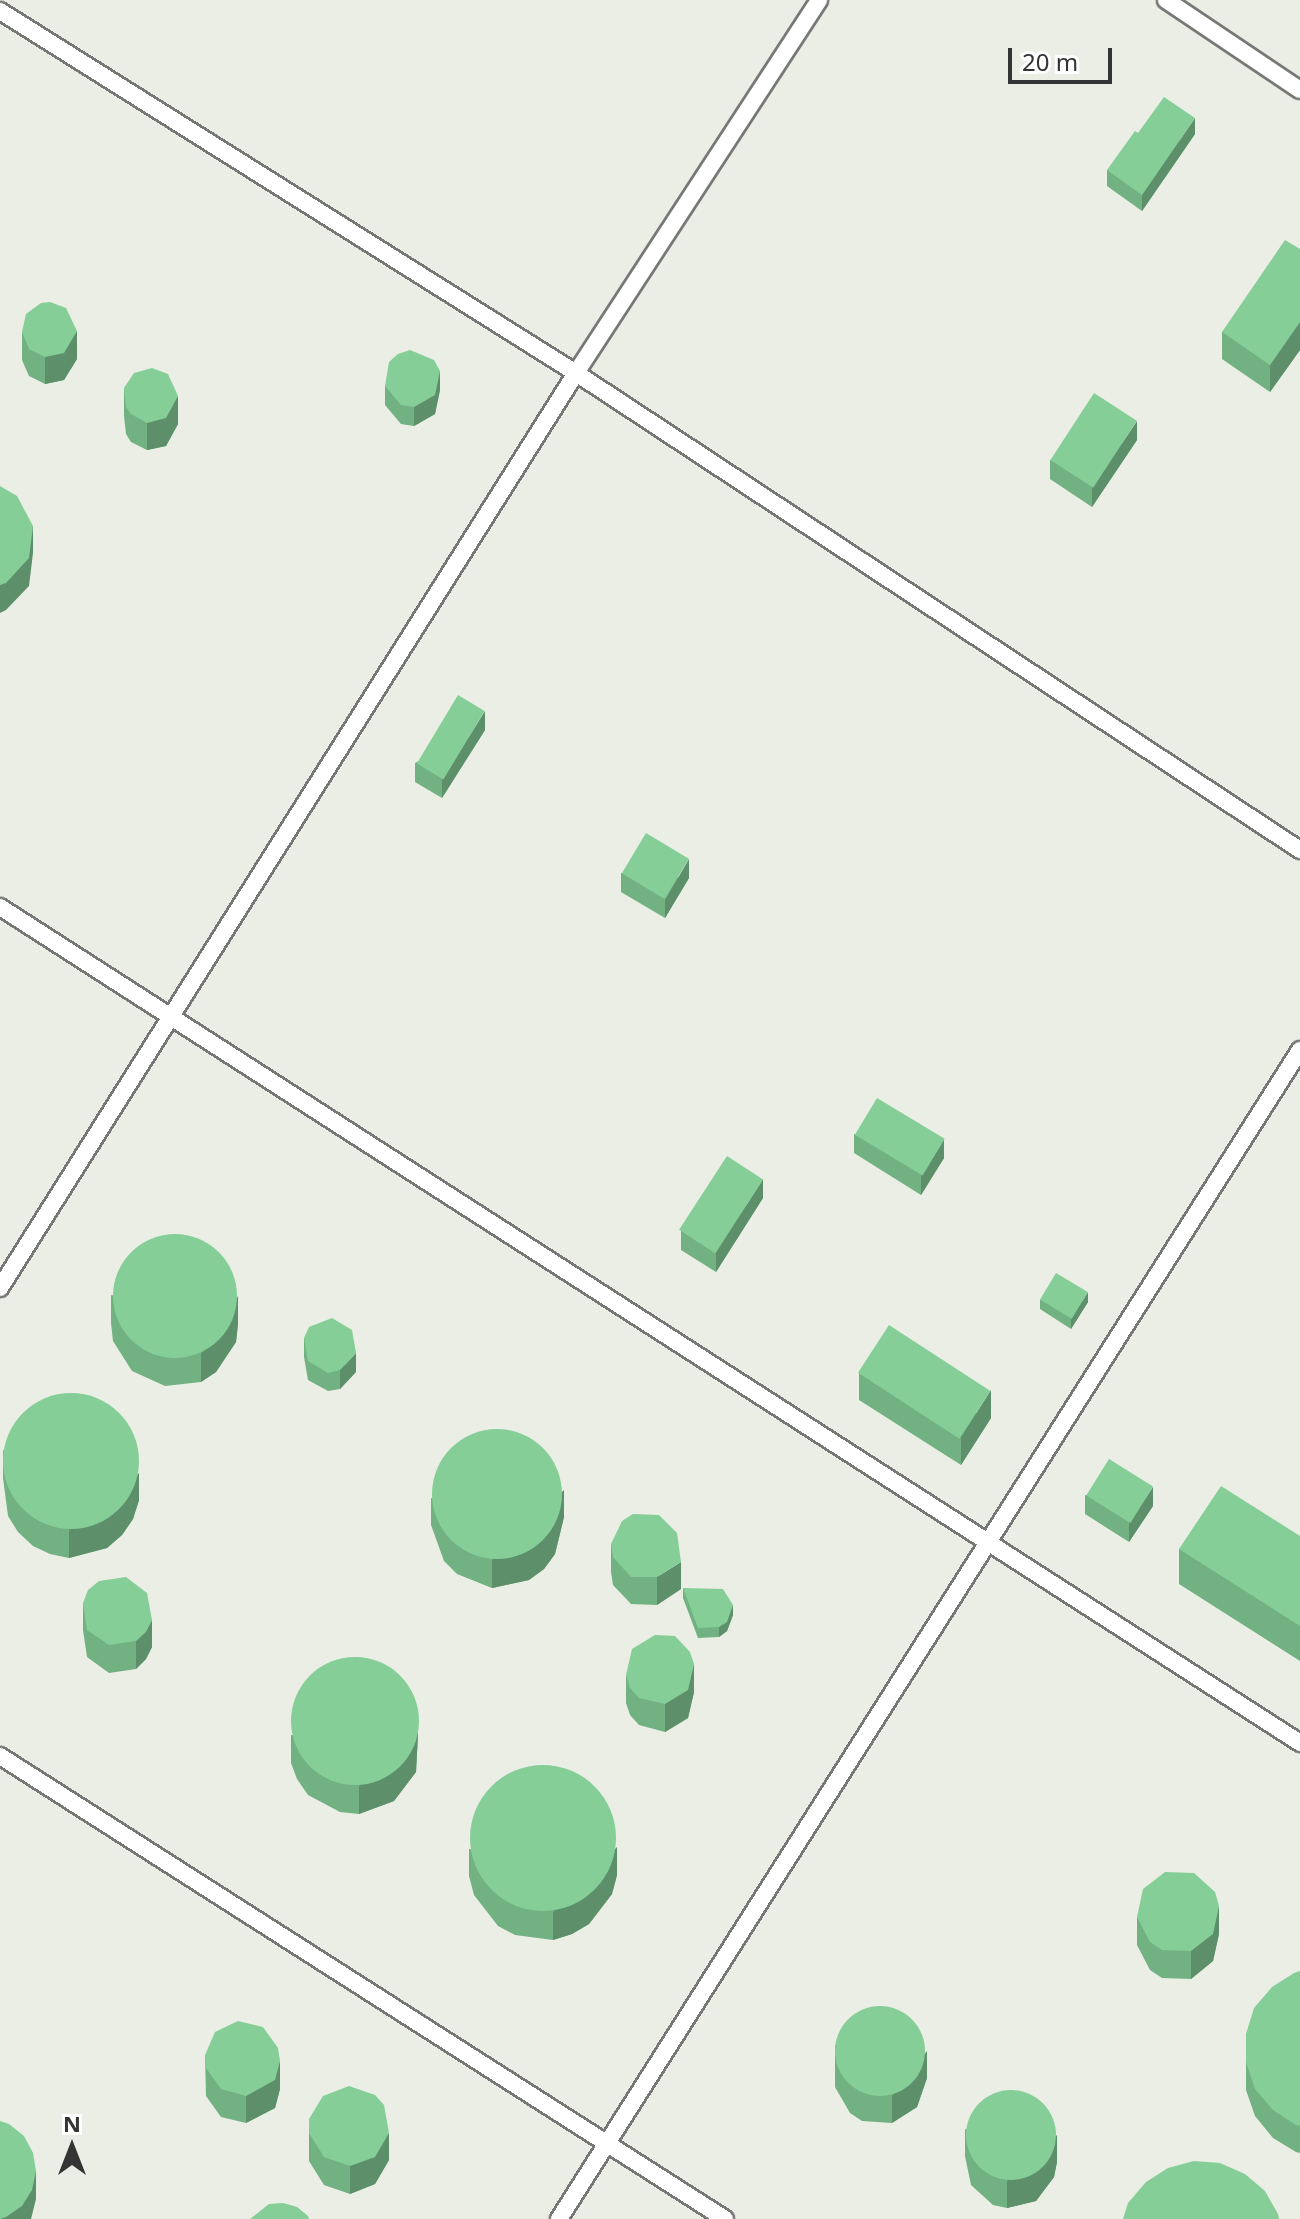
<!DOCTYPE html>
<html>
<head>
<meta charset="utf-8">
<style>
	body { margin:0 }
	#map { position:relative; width:1300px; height:2219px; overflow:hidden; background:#f7f8f5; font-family:"Noto Sans",sans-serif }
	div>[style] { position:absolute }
	.built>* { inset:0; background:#eaeee4; transform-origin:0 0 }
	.roads { filter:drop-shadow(2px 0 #777875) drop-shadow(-2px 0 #777875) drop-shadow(0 2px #777875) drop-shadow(0 -2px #777875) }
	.lane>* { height:16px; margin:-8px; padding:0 8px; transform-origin:8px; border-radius:8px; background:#fff }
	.wall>* { inset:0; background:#72b182 }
	.shaded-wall>* { inset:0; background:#5d906a }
	.building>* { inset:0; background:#85ce97; transform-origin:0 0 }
	.round { border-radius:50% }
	span { translate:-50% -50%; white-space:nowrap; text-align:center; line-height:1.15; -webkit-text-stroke:7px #fff; paint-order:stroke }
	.north { position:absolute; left:32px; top:2107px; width:80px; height:80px; -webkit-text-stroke:6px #fff; paint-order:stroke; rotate:0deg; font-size:22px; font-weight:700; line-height:32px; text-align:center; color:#333433 }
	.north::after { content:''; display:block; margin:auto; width:28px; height:36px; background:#333433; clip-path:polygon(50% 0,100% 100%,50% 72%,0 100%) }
	.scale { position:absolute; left:1008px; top:48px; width:104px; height:36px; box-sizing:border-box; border:4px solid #333433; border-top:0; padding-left:10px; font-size:24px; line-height:28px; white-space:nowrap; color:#333433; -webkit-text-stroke:6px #fff; paint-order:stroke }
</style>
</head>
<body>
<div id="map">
	<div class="built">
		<i style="left:0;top:0;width:1300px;height:2219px"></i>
	</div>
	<div class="roads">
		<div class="lane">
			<i style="left:1166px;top:0;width:161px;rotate:33.9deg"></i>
			<i style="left:0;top:11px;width:680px;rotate:32.15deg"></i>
			<i style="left:576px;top:373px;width:867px;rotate:33.38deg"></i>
			<i style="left:0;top:907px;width:1546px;rotate:32.74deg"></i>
			<i style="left:0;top:1288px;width:1081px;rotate:-57.81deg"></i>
			<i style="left:576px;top:373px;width:445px;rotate:-56.9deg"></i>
			<i style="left:0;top:1756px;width:860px;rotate:32.56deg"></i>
			<i style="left:559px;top:2219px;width:1384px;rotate:-57.63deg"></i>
		</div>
	</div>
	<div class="wall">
		<i style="clip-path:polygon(1195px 134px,1142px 211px,1107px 186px,1107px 170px)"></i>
		<i style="clip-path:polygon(1300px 249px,1300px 350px,1270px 392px,1222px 359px,1222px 332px)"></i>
		<i style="clip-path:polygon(22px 332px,77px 359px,64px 380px,45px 384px,29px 376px,22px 360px)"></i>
		<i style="clip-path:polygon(385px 386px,440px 390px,435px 414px,414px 426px,401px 424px,385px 405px)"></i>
		<i style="clip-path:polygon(124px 388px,178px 424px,166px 446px,147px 450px,131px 442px,126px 434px,124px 416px)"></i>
		<i style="clip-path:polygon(1137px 440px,1092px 507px,1050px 479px,1050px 460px)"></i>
		<i style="clip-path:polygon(485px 730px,442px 798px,415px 782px,415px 763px)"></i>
		<i style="clip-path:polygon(621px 873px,689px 878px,665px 918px,621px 892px)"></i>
		<i style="clip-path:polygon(854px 1134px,944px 1158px,921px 1195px,854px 1153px)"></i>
		<i style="clip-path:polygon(763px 1198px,716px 1272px,681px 1250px,681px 1231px)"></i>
		<i style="clip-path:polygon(111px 1295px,238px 1324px,236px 1342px,216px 1372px,201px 1382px,165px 1386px,132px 1371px,113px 1341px,111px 1323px)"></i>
		<i style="clip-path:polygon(1040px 1300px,1088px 1302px,1071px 1329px,1040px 1309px)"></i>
		<i style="clip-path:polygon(304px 1338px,356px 1372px,340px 1389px,328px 1391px,308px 1380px,304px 1357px)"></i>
		<i style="clip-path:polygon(859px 1373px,991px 1418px,961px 1465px,859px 1400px)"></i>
		<i style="clip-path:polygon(3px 1450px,139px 1500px,133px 1519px,122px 1535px,107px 1548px,69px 1558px,50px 1554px,33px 1546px,18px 1532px,8px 1516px,3px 1478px)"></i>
		<i style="clip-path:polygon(1085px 1495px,1153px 1506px,1129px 1542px,1085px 1514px)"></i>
		<i style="clip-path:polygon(431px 1498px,564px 1517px,555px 1554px,544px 1569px,529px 1580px,492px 1588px,457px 1574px,444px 1561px,431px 1525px)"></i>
		<i style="clip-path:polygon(1300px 1536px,1300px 1661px,1179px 1584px,1179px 1549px)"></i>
		<i style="clip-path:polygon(611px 1544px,681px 1589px,657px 1605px,631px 1604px,613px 1585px,611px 1572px)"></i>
		<i style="clip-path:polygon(683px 1588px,733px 1615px,727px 1631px,719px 1637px,698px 1638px,683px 1598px)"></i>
		<i style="clip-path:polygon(83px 1603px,152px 1647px,146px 1659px,136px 1669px,109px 1673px,87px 1657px,83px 1630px)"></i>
		<i style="clip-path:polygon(626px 1675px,694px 1692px,688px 1718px,665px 1732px,639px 1725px,630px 1715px,626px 1703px)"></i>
		<i style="clip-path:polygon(291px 1735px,418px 1735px,416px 1772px,394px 1801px,359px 1814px,340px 1812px,308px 1795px,297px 1779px,291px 1763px)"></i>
		<i style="clip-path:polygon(469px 1849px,617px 1875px,612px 1894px,589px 1924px,572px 1934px,553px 1940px,515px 1935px,498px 1926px,474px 1895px,469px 1876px)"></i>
		<i style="clip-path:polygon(1137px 1917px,1219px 1934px,1213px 1961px,1191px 1979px,1162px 1978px,1150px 1970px,1137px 1945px)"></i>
		<i style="clip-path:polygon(1300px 1971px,1300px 2153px,1296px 2152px,1273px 2138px,1255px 2116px,1246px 2090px,1246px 2034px)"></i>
		<i style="clip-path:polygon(835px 2045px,927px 2078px,917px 2107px,892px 2123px,862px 2121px,850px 2113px,835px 2087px)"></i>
		<i style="clip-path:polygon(205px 2055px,280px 2089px,275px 2108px,246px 2123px,221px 2117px,206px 2096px)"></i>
		<i style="clip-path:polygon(309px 2119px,389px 2160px,375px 2184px,350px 2194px,324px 2185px,309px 2161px)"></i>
		<i style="clip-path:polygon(965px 2129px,1057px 2162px,1054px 2177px,1036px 2201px,1007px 2208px,993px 2205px,971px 2185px,965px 2156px)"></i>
	</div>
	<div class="shaded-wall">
		<i style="clip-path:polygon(1195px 118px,1195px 134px,1142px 211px,1142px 195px)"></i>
		<i style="clip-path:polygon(1300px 322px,1300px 350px,1270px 392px,1270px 365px)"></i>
		<i style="clip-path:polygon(77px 331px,77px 359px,64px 380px,45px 384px,45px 357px)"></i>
		<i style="clip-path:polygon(440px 371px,440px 390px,435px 414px,414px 426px,414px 407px)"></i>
		<i style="clip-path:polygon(178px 396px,178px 424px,166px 446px,147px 450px,147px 423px)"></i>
		<i style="clip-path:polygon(1137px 421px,1137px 440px,1092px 507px,1092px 488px)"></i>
		<i style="clip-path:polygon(33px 526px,33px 553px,29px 586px,6px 610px,0 613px,0 585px)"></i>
		<i style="clip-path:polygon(485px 711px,485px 730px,442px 798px,442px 780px)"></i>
		<i style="clip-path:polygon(689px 859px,689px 878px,665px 918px,665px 900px)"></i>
		<i style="clip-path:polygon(944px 1139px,944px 1158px,921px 1195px,921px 1176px)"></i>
		<i style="clip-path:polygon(763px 1179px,763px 1198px,716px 1272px,716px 1253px)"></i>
		<i style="clip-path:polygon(1088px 1292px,1088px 1302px,1071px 1329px,1071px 1319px)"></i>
		<i style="clip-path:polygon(238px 1296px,238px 1324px,236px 1342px,216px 1372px,201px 1382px,201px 1354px)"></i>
		<i style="clip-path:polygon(356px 1353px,356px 1372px,340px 1389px,340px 1370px)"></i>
		<i style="clip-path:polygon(991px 1390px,991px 1418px,961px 1465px,961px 1437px)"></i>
		<i style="clip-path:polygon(139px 1473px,139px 1500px,133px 1519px,122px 1535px,107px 1548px,69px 1558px,69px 1530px)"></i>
		<i style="clip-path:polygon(1153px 1487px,1153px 1506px,1129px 1542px,1129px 1523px)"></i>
		<i style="clip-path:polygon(564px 1490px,564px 1517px,555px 1554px,544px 1569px,529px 1580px,492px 1588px,492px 1560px)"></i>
		<i style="clip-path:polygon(681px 1562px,681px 1589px,657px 1605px,657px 1577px)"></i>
		<i style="clip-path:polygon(733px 1605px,733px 1615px,727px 1631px,719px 1637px,719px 1627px)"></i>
		<i style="clip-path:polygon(152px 1620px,152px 1647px,146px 1659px,136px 1669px,136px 1641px)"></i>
		<i style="clip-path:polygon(694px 1664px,694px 1692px,688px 1718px,665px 1732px,665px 1704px)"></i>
		<i style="clip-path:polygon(418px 1708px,418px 1735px,416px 1772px,394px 1801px,359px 1814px,359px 1786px)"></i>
		<i style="clip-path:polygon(617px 1847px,617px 1875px,612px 1894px,589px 1924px,572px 1934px,553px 1940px,553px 1912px)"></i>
		<i style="clip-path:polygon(1219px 1906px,1219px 1934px,1213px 1961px,1191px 1979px,1191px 1951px)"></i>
		<i style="clip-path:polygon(927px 2051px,927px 2078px,917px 2107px,892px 2123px,892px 2096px)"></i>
		<i style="clip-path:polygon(280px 2061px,280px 2089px,275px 2108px,246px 2123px,246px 2096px)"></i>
		<i style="clip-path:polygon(389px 2133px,389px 2160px,375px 2184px,350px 2194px,350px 2166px)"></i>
		<i style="clip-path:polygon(1057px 2135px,1057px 2162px,1054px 2177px,1036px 2201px,1007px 2208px,1007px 2181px)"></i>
		<i style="clip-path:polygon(36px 2171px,36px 2199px,31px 2219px,0 2219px)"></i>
	</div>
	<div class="building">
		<i style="clip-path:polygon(1164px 97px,1195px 118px,1142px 195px,1107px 170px,1135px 131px,1138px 133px)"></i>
		<i style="clip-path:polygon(1285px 240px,1300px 249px,1300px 322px,1270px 365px,1222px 332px)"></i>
		<i style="clip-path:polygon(50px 302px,66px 308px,77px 331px,64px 353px,45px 357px,29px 349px,22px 332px,26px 314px,41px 303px)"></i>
		<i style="clip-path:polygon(410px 350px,434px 360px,440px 371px,435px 395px,414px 407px,401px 405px,385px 386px,389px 362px,398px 354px)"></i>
		<i style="clip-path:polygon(152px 368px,168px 374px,178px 396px,166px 418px,147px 423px,131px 414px,126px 407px,124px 388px,134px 373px)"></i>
		<i style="left:1094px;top:393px;width:51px;height:80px;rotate:33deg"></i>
		<i style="clip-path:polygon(0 486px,17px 496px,33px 526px,29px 558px,6px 583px,0 585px)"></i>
		<i style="left:458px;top:695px;width:31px;height:80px;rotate:31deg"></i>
		<i style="left:646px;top:833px;width:50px;height:47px;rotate:31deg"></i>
		<i style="left:877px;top:1098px;width:79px;height:43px;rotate:31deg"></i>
		<i style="left:727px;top:1156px;width:43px;height:88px;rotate:33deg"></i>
		<i class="round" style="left:113px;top:1234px;width:124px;height:124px"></i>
		<i style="left:1056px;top:1273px;width:37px;height:31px;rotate:31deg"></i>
		<i style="clip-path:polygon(332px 1318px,352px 1330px,356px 1353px,340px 1370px,328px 1373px,308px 1361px,304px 1338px,309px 1327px)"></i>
		<i style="left:889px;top:1325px;width:121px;height:57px;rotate:33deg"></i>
		<i class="round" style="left:3px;top:1393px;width:136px;height:136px"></i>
		<i class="round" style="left:432px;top:1429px;width:130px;height:130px"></i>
		<i style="left:1109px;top:1459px;width:52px;height:43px;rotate:32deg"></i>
		<i style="clip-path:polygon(1221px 1486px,1300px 1536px,1300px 1626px,1179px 1549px)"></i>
		<i style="clip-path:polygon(633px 1514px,659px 1515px,677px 1533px,681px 1562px,657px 1577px,631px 1577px,613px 1557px,611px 1544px,622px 1521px)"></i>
		<i style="clip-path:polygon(126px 1577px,147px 1593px,152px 1620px,146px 1632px,136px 1641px,109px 1645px,87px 1630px,83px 1603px,88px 1590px,99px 1581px)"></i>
		<i style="clip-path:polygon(683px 1588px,723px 1589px,733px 1605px,727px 1622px,719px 1627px,698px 1628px)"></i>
		<i style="clip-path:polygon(655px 1635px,675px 1636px,690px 1652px,694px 1664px,688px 1690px,665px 1704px,639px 1698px,630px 1688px,626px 1675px,632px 1649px)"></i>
		<i class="round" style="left:291px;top:1657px;width:128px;height:128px"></i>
		<i class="round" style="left:470px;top:1765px;width:146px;height:146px"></i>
		<i style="clip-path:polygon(1165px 1872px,1194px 1873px,1215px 1892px,1219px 1906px,1213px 1934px,1191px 1951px,1162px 1950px,1150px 1942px,1137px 1917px,1143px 1889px)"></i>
		<i style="clip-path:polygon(1300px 1971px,1300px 2126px,1296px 2125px,1273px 2110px,1255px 2089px,1246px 2062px,1246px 2034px,1254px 2008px,1272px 1987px,1294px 1973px)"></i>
		<i class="round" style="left:835px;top:2006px;width:90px;height:90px"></i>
		<i style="clip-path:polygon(238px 2021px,263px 2027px,278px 2048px,280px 2061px,275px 2080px,246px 2096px,221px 2089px,206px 2068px,205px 2055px,215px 2032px)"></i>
		<i style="clip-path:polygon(349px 2086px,375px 2095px,384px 2105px,389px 2133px,375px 2157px,350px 2166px,324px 2157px,309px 2133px,309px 2119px,323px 2096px)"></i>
		<i class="round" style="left:966px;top:2090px;width:90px;height:90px"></i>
		<i style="clip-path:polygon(0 2121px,9px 2124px,24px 2136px,33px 2153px,36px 2171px,32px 2190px,22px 2206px,6px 2217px,0 2219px)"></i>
		<i style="clip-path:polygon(1194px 2161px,1220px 2163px,1245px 2174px,1265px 2191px,1278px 2214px,1279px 2219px,1123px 2219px,1128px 2203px,1146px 2182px,1168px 2168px)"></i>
		<i style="clip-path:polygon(283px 2203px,297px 2207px,308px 2216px,309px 2219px,250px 2219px,269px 2204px)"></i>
	</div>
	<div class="north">N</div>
	<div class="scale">20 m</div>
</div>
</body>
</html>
